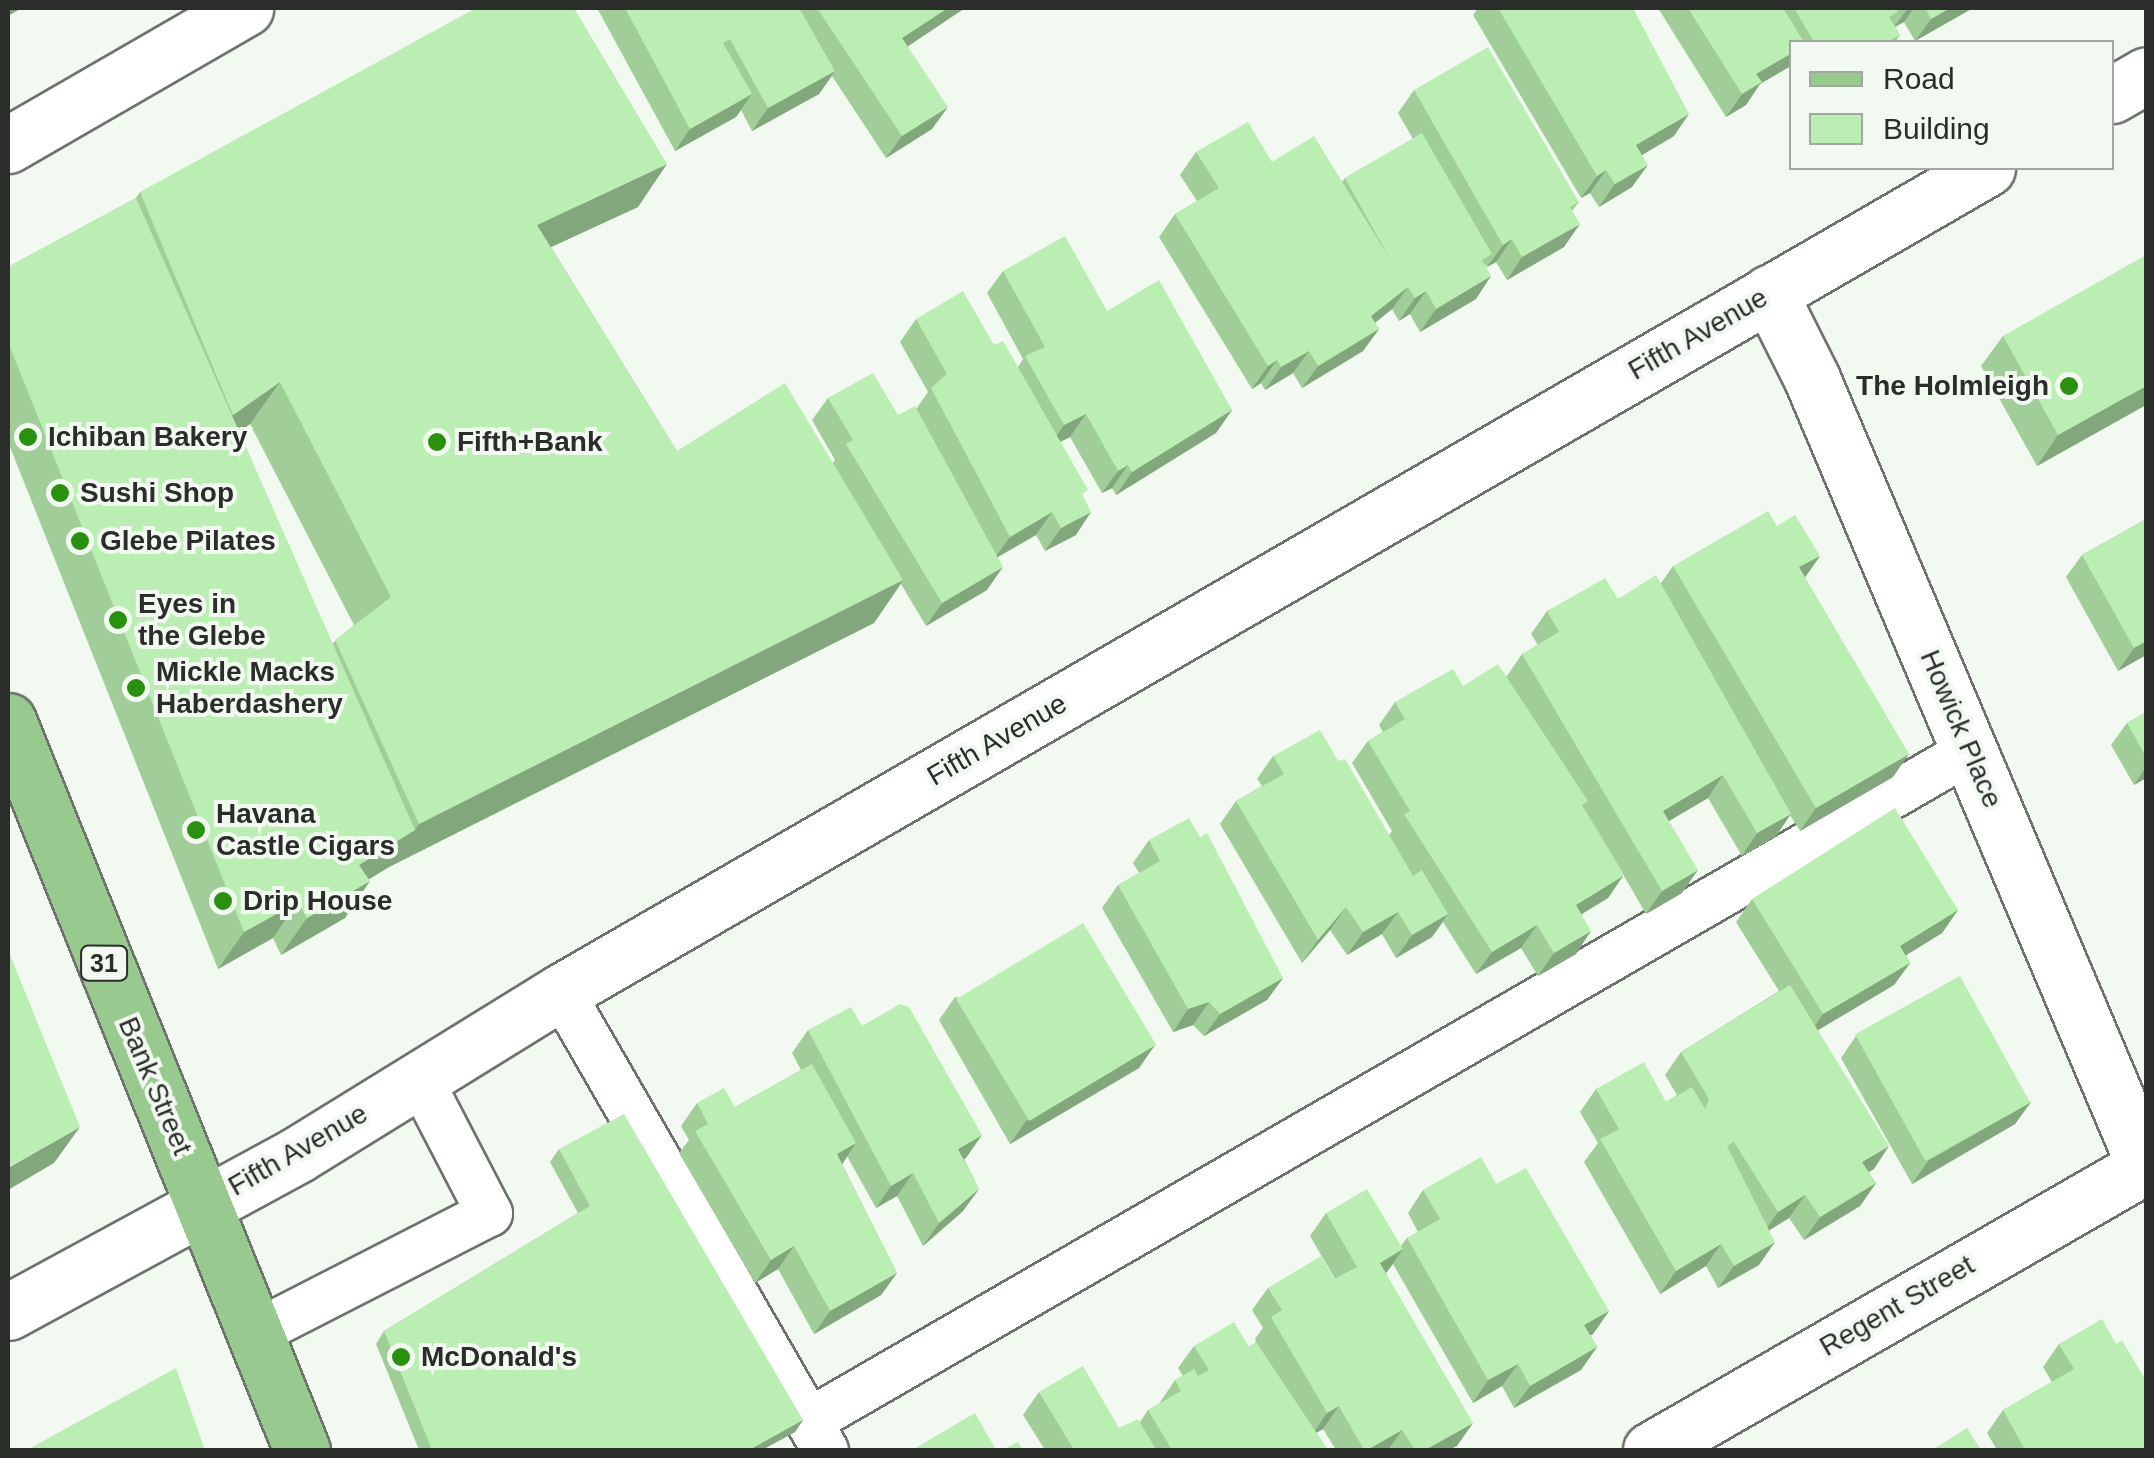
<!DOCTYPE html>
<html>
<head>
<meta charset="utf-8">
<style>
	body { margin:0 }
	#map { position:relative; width:2154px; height:1458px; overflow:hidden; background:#f2f9f1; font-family:Arial,sans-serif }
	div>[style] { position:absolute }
	.roads { filter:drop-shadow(2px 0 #6d726c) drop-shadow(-2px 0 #6d726c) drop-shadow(0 2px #6d726c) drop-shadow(0 -2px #6d726c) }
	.lane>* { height:45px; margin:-22.5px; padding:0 22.5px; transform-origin:22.5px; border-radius:22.5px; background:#fff }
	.street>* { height:55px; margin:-27.5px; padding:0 27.5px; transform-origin:27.5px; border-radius:27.5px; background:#fff }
	.secondary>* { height:55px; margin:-27.5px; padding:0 27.5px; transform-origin:27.5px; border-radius:27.5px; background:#fff }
	.primary>* { height:55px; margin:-27.5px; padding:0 27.5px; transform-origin:27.5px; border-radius:27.5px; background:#98c98f }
	.wall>* { inset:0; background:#a1cd99 }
	.shaded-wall>* { inset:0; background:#83a77d }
	.building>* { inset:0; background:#bbeeb2; transform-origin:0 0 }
	.dots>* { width:28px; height:28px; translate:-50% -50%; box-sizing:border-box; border:5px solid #f2f9f1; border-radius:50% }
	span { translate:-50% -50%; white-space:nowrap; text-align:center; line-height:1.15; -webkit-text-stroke:8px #f2f9f1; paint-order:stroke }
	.shield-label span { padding:2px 8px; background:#f2f9f1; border:2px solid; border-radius:8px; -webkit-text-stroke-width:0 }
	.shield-label { font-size:25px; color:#2a2d2a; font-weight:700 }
	.street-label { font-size:28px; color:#2a2d2a }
	.poi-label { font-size:28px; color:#2a2d2a; font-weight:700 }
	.right { translate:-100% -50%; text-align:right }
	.left { translate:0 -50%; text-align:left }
	.frame { position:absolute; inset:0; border:10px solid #2a2d2a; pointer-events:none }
	.legend { position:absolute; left:1789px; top:40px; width:325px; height:130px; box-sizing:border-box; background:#f2f9f1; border:2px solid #a2a7a1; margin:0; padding:12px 18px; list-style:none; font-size:30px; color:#2a2d2a }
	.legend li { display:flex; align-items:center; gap:20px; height:50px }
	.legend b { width:50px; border:2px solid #a2a7a1 }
</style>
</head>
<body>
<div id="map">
	<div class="roads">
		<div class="lane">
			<i style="left:561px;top:992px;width:529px;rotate:60.04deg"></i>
			<i style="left:254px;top:1333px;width:264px;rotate:-27.1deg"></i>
			<i style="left:489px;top:1213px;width:152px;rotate:-117.4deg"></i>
			<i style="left:808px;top:1421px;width:1342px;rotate:-30deg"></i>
		</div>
		<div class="street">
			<i style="left:8px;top:145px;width:274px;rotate:-30deg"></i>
			<i style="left:1769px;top:293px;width:96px;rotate:63.4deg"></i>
			<i style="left:1812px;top:379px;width:858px;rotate:67.08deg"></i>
			<i style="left:1651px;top:1450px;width:570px;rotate:-29.89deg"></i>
		</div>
		<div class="secondary">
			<i style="left:2112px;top:95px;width:39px;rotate:-30deg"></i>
			<i style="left:8px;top:1312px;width:329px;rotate:-28.5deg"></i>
			<i style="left:297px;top:1155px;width:310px;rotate:-31.7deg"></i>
			<i style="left:561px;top:992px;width:1647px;rotate:-30.02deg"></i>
		</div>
		<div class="primary">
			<i style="left:8px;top:721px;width:786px;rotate:68.04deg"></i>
		</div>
	</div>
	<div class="wall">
		<i style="clip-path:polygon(597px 8px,965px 8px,908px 46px,932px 129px,886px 158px,832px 76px,819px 94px,752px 131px,741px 110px,736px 117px,675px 151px)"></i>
		<i style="clip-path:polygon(1478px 8px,1633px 8px,1674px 136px,1642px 155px,1632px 187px,1599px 207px,1590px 193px,1581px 198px,1473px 15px)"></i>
		<i style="clip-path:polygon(1658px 8px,1973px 8px,1915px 41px,1904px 22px,1895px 27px,1900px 35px,1895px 42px,1792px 42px,1792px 64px,1789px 67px,1760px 84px,1746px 105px,1726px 117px)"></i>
		<i style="clip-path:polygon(1414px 90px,1579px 202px,1572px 211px,1564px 247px,1507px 280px,1496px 262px,1487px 267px,1485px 264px,1476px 299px,1420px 332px,1410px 314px,1399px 321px,1392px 309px,1375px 323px,1379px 329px,1363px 351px,1302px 388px,1293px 373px,1265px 390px,1261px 383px,1252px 389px,1159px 237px,1175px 214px,1197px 201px,1180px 175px,1196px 152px,1272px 162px,1342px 182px,1345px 178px,1413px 139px,1398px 113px)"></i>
		<i style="clip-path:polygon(evenodd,140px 192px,638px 207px,551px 247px,677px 451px,833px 463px,835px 460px,812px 420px,828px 398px,898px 415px,916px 409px,928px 392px,900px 342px,916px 319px,994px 345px,1018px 367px,1023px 359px,987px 293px,1003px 271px,1107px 311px,1232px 410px,1216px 433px,1116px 495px,1112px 488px,1102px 493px,1070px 437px,1060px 442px,1083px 496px,1076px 535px,1045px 551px,1036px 535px,998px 557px,987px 590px,926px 626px,901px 584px,874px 623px,389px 867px,369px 879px,345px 918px,281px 955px,273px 938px,218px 969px,8px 442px,8px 267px,136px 198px,140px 192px,250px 424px,354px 625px,332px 644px,239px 432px,250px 424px)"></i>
		<i style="clip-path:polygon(2003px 336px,2146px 405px,2037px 466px,1981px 366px)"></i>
		<i style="clip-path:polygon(2146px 519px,2146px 655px,2118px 671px,2066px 577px,2082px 555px)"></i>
		<i style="clip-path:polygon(1777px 526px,1820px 556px,1805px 577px,1893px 777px,1800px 831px,1790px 815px,1776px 836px,1742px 856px,1708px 798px,1669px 821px,1682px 893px,1646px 914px,1584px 807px,1623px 876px,1608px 898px,1582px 914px,1576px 954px,1538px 976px,1521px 948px,1476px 974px,1443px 922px,1432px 937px,1396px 958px,1382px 934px,1347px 955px,1330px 930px,1302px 963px,1220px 824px,1236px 801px,1262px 786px,1257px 779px,1273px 756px,1338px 761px,1389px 835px,1392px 831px,1352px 763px,1368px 741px,1383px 732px,1379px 725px,1395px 702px,1507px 676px,1522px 654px,1538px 645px,1531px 634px,1547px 611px,1618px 599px,1661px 583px,1673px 566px)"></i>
		<i style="clip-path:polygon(2146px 712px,2146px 778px,2134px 785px,2111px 745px,2127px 723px)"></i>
		<i style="clip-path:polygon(1149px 840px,1283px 978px,1267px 1000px,1204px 1036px,1193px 1025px,1173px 1032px,1102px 908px,1118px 885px,1139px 873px,1133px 863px)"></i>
		<i style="clip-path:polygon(1752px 899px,1958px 910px,1942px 933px,1906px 955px,1910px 963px,1894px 985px,1818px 1030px,1874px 1169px,1868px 1172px,1876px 1183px,1860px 1206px,1804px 1240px,1789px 1218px,1769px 1230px,1759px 1265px,1718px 1288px,1706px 1266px,1660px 1294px,1584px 1162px,1598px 1143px,1580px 1112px,1596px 1089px,1666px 1102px,1677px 1095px,1665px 1075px,1681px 1052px,1779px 991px,1736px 922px)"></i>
		<i style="clip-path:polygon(955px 997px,1155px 1045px,1139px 1068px,1010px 1144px,939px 1020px)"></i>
		<i style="clip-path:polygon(862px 1026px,966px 1158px,964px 1159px,979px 1189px,963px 1211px,923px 1246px,897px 1196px,876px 1208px,847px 1156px,842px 1164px,897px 1273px,881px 1295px,814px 1334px,778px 1269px,755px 1283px,679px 1153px,689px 1140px,681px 1126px,697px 1103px,735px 1107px,801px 1070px,792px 1053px,808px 1030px)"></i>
		<i style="clip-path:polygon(1856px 1036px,2031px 1102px,2015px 1124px,1912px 1184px,1841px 1058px)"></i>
		<i style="clip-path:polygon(559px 1149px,803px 1420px,795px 1432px,762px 1450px,419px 1450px,376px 1344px,384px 1331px,578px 1213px,550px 1162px)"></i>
		<i style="clip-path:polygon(1496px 1184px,1609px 1311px,1593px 1334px,1590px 1335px,1597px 1347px,1581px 1370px,1514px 1408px,1502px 1386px,1473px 1403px,1393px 1264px,1386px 1273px,1457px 1446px,1448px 1450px,1336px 1450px,1323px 1429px,1316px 1433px,1328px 1450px,1045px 1450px,1023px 1415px,1039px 1392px,1119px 1428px,1140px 1422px,1148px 1410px,1159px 1404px,1175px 1380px,1183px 1376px,1178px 1368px,1194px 1346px,1249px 1347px,1256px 1342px,1255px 1339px,1263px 1328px,1252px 1310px,1268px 1288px,1335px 1279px,1310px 1236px,1326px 1213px,1401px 1246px,1407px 1238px,1418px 1232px,1408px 1213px,1423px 1190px)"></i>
		<i style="clip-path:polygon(2059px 1344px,2116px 1344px,2146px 1450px,1997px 1450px,1987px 1433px,2003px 1410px,2052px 1382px,2043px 1367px)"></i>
	</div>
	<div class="shaded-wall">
		<i style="clip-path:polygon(8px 8px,22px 8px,8px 16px)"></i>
		<i style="clip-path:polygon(948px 8px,965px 8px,886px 61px,902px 38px)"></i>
		<i style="clip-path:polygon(1908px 8px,1914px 8px,1904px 22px,1894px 27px)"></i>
		<i style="clip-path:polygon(1950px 8px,1973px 8px,1915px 41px,1931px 19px)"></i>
		<i style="clip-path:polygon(1792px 53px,1792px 64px,1789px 67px,1760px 84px,1746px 105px,1726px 117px,1756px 74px)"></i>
		<i style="clip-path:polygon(835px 71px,819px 94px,752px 131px,768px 108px)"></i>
		<i style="clip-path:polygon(752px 94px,736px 117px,675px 151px,690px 129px)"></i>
		<i style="clip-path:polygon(948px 107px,932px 129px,886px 158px,902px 136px)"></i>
		<i style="clip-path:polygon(1689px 114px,1674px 136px,1620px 168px,1636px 145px)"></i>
		<i style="clip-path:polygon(667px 164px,638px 207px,508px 267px,537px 225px)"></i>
		<i style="clip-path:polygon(1648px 165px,1632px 187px,1599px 207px,1615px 184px)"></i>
		<i style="clip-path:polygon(1606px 170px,1590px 193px,1581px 198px,1597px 176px)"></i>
		<i style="clip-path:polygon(1580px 224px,1564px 247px,1507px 280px,1522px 257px)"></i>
		<i style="clip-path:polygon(1512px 239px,1496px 262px,1487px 267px,1503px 245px)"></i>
		<i style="clip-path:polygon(1491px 276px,1476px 299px,1420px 332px,1436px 309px)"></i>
		<i style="clip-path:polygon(1408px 287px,1392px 309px,1355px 339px,1371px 316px)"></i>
		<i style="clip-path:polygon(1426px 291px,1410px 314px,1399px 321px,1415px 298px)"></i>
		<i style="clip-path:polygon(1379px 329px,1363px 351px,1302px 388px,1318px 366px)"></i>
		<i style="clip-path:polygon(1309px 351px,1293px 373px,1265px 390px,1281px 367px)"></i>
		<i style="clip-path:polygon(1277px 360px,1261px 383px,1252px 389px,1268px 366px)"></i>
		<i style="clip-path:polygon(280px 382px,250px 424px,204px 457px,233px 415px)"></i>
		<i style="clip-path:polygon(2146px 386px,2146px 405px,2037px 466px,2058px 435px)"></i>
		<i style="clip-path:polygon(1232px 410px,1216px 433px,1116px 495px,1132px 472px)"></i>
		<i style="clip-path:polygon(1086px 414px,1070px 437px,1048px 448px,1064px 425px)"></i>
		<i style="clip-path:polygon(1128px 465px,1112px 488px,1102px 493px,1118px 471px)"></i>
		<i style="clip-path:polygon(1052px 512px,1036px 535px,994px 559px,1010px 537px)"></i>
		<i style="clip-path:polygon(1091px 512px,1076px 535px,1045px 551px,1061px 528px)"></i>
		<i style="clip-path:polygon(1820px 556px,1804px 579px,1799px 567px)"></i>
		<i style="clip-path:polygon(1003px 567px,987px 590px,926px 626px,942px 603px)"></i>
		<i style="clip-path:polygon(903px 580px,874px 623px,389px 867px,334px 901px,359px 865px,415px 830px,419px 824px)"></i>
		<i style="clip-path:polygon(2146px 641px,2146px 655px,2118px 671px,2134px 648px)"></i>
		<i style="clip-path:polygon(1909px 754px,1893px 777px,1800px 831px,1816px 808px)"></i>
		<i style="clip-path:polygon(2146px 767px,2146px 778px,2134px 785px)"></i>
		<i style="clip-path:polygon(1723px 775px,1708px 798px,1647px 834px,1663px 811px)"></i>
		<i style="clip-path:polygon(1791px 814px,1776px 836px,1742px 856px,1757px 833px)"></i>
		<i style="clip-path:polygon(1698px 870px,1682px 893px,1646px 914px,1662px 891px)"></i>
		<i style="clip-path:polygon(1623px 876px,1608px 898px,1560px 927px,1576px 905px)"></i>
		<i style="clip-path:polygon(370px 881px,345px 918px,281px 955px,307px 918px)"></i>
		<i style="clip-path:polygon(298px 902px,273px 938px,218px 969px,244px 932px)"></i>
		<i style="clip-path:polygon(1346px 907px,1330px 930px,1302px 963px,1318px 940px)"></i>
		<i style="clip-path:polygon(1958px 910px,1942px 933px,1884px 969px,1900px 946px)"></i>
		<i style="clip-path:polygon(1398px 912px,1382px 934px,1347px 955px,1363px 932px)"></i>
		<i style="clip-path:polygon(1448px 914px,1432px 937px,1396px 958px,1412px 935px)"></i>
		<i style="clip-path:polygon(1537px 925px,1521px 948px,1476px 974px,1492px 952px)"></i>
		<i style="clip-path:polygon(1591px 931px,1576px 954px,1538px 976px,1554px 953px)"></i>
		<i style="clip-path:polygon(1910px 963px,1894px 985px,1808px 1036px,1823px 1014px)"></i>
		<i style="clip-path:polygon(1283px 978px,1267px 1000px,1204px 1036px,1220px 1014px)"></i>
		<i style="clip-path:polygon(1209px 1002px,1193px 1025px,1173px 1032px,1188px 1009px)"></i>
		<i style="clip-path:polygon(1155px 1045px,1139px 1068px,1010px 1144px,1026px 1121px)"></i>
		<i style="clip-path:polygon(2031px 1102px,2015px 1124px,1912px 1184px,1928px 1161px)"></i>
		<i style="clip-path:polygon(80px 1127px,54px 1163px,8px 1190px,8px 1168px)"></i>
		<i style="clip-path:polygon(982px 1135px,966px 1158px,943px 1171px,958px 1149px)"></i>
		<i style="clip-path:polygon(856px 1143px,841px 1166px,837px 1154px)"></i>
		<i style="clip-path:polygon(1889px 1146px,1874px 1169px,1846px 1185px,1862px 1162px)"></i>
		<i style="clip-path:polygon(913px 1173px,897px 1196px,876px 1208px,891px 1186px)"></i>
		<i style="clip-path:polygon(1876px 1183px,1860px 1206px,1804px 1240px,1820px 1217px)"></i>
		<i style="clip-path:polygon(979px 1189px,963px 1211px,923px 1246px,939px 1223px)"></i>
		<i style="clip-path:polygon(1805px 1195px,1789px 1218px,1762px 1235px,1778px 1212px)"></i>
		<i style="clip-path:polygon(1775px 1242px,1759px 1265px,1718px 1288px,1734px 1266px)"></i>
		<i style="clip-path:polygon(1721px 1244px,1706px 1266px,1660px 1294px,1676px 1271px)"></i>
		<i style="clip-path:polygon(794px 1246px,778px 1269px,755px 1283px,771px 1260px)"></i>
		<i style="clip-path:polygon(1403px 1249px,1387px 1272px,1364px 1286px,1380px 1263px)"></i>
		<i style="clip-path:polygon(897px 1273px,881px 1295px,814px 1334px,830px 1311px)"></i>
		<i style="clip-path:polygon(1609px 1311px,1593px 1334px,1568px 1348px,1584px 1325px)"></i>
		<i style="clip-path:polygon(1597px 1347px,1581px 1370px,1514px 1408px,1530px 1386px)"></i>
		<i style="clip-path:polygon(1518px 1364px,1502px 1386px,1473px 1403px,1488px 1380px)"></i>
		<i style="clip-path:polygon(1339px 1406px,1323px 1429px,1311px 1436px,1327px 1413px)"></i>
		<i style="clip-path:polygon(803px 1420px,795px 1432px,762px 1450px,749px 1450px)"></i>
		<i style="clip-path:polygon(1473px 1423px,1457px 1446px,1448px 1450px,1425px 1450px)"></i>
		<i style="clip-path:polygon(1402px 1430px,1388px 1450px,1367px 1450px)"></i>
	</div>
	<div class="building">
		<i style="clip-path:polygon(476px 8px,574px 8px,667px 164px,537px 225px,677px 451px,785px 383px,903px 580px,419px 824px,335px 640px,391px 597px,280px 382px,233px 415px,140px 192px)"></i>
		<i style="clip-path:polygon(625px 8px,799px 8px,835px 71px,768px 108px,730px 39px,723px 43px,752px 94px,690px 129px)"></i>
		<i style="clip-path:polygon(817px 8px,948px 8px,902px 38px,948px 107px,902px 136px)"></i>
		<i style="clip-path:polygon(1498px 8px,1633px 8px,1689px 114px,1636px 145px,1648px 165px,1615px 184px,1606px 170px,1597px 176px)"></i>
		<i style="clip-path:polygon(1688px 8px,1783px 8px,1804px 42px,1792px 42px,1792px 53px,1756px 74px,1762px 82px,1742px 94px)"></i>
		<i style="clip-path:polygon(1794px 8px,1896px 8px,1898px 12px,1889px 17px,1900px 35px,1887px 42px,1814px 42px)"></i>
		<i style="clip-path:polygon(1925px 8px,1950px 8px,1931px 19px)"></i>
		<i style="clip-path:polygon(1488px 47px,1579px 202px,1570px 207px,1580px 224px,1522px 257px,1512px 239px,1503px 245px,1414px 90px)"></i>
		<i style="clip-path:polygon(1248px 122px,1272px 162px,1314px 136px,1391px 261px,1345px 178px,1422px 133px,1492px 254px,1482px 260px,1491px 276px,1436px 309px,1426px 291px,1415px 298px,1408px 287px,1371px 316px,1379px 329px,1318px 366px,1309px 351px,1281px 367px,1277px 360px,1268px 366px,1175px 214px,1219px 188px,1196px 152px)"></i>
		<i style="clip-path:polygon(136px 198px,415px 830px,359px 865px,370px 881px,307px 918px,298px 902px,244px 932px,8px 342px,8px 267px)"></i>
		<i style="clip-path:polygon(1065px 236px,1107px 311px,1159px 280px,1232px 410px,1132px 472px,1128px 465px,1118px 471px,1086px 414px,1064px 425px,1025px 356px,1045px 347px,1003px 271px)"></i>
		<i style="clip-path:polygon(2146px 255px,2146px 386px,2058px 435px,2003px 336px)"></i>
		<i style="clip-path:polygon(963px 291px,994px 345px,1003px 341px,1088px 490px,1082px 494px,1091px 512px,1061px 528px,1052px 512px,1010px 537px,931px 388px,947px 374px,916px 319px)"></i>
		<i style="clip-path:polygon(873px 373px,898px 415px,915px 406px,1003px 567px,942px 603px,846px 444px,853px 440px,828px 398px)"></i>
		<i style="clip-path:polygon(1768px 511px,1777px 526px,1795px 515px,1820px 556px,1799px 567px,1909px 754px,1816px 808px,1673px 566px)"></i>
		<i style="clip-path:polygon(2146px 519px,2146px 641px,2134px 648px,2082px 555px)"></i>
		<i style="clip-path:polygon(1656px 575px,1791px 814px,1757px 833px,1723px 775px,1663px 811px,1698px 870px,1662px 891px,1522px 654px,1559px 632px,1547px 611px,1605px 578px,1618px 599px)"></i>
		<i style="clip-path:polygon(1498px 664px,1588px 801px,1582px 805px,1623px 876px,1576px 905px,1591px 931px,1554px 953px,1537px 925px,1492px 952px,1404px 814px,1410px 811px,1368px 741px,1405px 719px,1395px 702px,1453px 669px,1463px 686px)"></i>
		<i style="clip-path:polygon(2146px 712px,2146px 757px,2127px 723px)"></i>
		<i style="clip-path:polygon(1320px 730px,1338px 761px,1345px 759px,1413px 876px,1422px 870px,1448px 914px,1412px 935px,1398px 912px,1363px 932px,1346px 907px,1318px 940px,1236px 801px,1284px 774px,1273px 756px)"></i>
		<i style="clip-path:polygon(1895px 808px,1958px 910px,1900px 946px,1910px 963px,1823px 1014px,1752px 899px)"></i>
		<i style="clip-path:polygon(1189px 818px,1200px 837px,1207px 833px,1283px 978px,1220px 1014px,1209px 1002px,1188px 1009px,1118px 885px,1160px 861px,1149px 840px)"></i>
		<i style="left:1083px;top:923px;width:142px;height:148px;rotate:59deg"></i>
		<i style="clip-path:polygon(8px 950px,80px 1127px,8px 1168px)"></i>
		<i style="left:1960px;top:976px;width:145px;height:120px;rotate:61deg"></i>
		<i style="clip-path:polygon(1790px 985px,1889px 1146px,1862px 1162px,1876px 1183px,1820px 1217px,1805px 1195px,1778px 1212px,1734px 1142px,1727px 1146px,1775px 1242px,1734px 1266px,1721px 1244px,1676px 1271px,1600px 1139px,1619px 1129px,1596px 1089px,1644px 1062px,1666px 1102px,1692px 1087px,1705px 1109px,1709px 1099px,1681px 1052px)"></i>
		<i style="clip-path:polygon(900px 1004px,909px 1007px,982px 1135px,958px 1149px,979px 1189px,939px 1223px,913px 1173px,891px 1186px,808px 1030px,851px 1007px,862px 1026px)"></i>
		<i style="clip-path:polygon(812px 1064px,856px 1143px,837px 1154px,897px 1273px,830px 1311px,794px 1246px,771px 1260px,695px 1131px,708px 1124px,697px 1103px,724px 1088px,735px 1107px)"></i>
		<i style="clip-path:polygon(624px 1114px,803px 1420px,749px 1450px,432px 1450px,384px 1331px,590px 1206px,559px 1149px)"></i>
		<i style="clip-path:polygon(1481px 1157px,1496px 1184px,1526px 1168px,1609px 1311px,1584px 1325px,1597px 1347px,1530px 1386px,1518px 1364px,1488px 1380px,1407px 1238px,1440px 1219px,1423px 1190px)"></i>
		<i style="clip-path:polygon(1367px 1189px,1403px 1249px,1380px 1263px,1473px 1423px,1425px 1450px,1415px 1450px,1402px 1430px,1367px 1450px,1364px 1450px,1339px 1406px,1327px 1413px,1271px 1317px,1282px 1310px,1268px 1288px,1321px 1256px,1334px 1279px,1357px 1267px,1326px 1213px)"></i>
		<i style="clip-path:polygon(2102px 1319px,2116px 1344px,2122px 1340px,2146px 1381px,2146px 1450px,2025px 1450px,2003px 1410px,2074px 1369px,2059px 1344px)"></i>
		<i style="clip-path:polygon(1234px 1322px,1249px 1347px,1256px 1342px,1328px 1450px,1172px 1450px,1148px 1410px,1181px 1391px,1175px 1380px,1194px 1369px,1198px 1376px,1209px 1370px,1194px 1346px)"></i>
		<i style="clip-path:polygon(1083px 1366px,1119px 1428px,1138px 1419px,1156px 1450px,1074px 1450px,1039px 1392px)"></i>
		<i style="clip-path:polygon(176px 1368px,205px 1450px,27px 1450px)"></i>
		<i style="clip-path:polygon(975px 1413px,996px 1450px,912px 1450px)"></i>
		<i style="clip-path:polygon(1967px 1428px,1981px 1450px,1932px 1450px)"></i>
		<i style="clip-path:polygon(1018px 1442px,1023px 1450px,1002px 1450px)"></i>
	</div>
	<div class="dots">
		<i style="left:2069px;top:386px;background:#2a9010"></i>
		<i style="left:28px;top:437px;background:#2a9010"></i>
		<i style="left:437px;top:442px;background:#2a9010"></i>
		<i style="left:60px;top:493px;background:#2a9010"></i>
		<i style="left:80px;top:541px;background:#2a9010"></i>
		<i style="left:118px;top:620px;background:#2a9010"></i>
		<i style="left:136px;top:688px;background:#2a9010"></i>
		<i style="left:196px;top:830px;background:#2a9010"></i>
		<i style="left:223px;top:901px;background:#2a9010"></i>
		<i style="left:401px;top:1357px;background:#2a9010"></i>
	</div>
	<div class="shield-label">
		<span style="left:104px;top:963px">31</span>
	</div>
	<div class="street-label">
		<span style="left:1698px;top:334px;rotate:-30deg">Fifth Avenue</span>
		<span style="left:1961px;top:729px;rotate:67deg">Howick Place</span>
		<span style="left:997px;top:740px;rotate:-30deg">Fifth Avenue</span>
		<span style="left:155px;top:1086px;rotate:67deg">Bank Street</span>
		<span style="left:298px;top:1150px;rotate:-30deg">Fifth Avenue</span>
		<span style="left:1897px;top:1306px;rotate:-30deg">Regent Street</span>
	</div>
	<div class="poi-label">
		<span class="right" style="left:2049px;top:386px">The Holmleigh</span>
		<span class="left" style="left:48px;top:437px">Ichiban Bakery</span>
		<span class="left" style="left:457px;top:442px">Fifth+Bank</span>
		<span class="left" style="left:80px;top:493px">Sushi Shop</span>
		<span class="left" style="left:100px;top:541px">Glebe Pilates</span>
		<span class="left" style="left:138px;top:620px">Eyes in<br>the Glebe</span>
		<span class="left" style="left:156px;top:688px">Mickle Macks<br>Haberdashery</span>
		<span class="left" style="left:216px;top:830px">Havana<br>Castle Cigars</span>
		<span class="left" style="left:243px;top:901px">Drip House</span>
		<span class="left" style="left:421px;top:1357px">McDonald's</span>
	</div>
	<div class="frame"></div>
	<ul class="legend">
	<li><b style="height:12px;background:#98c98f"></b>Road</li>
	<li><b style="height:28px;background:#bbeeb2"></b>Building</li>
	</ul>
</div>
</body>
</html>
